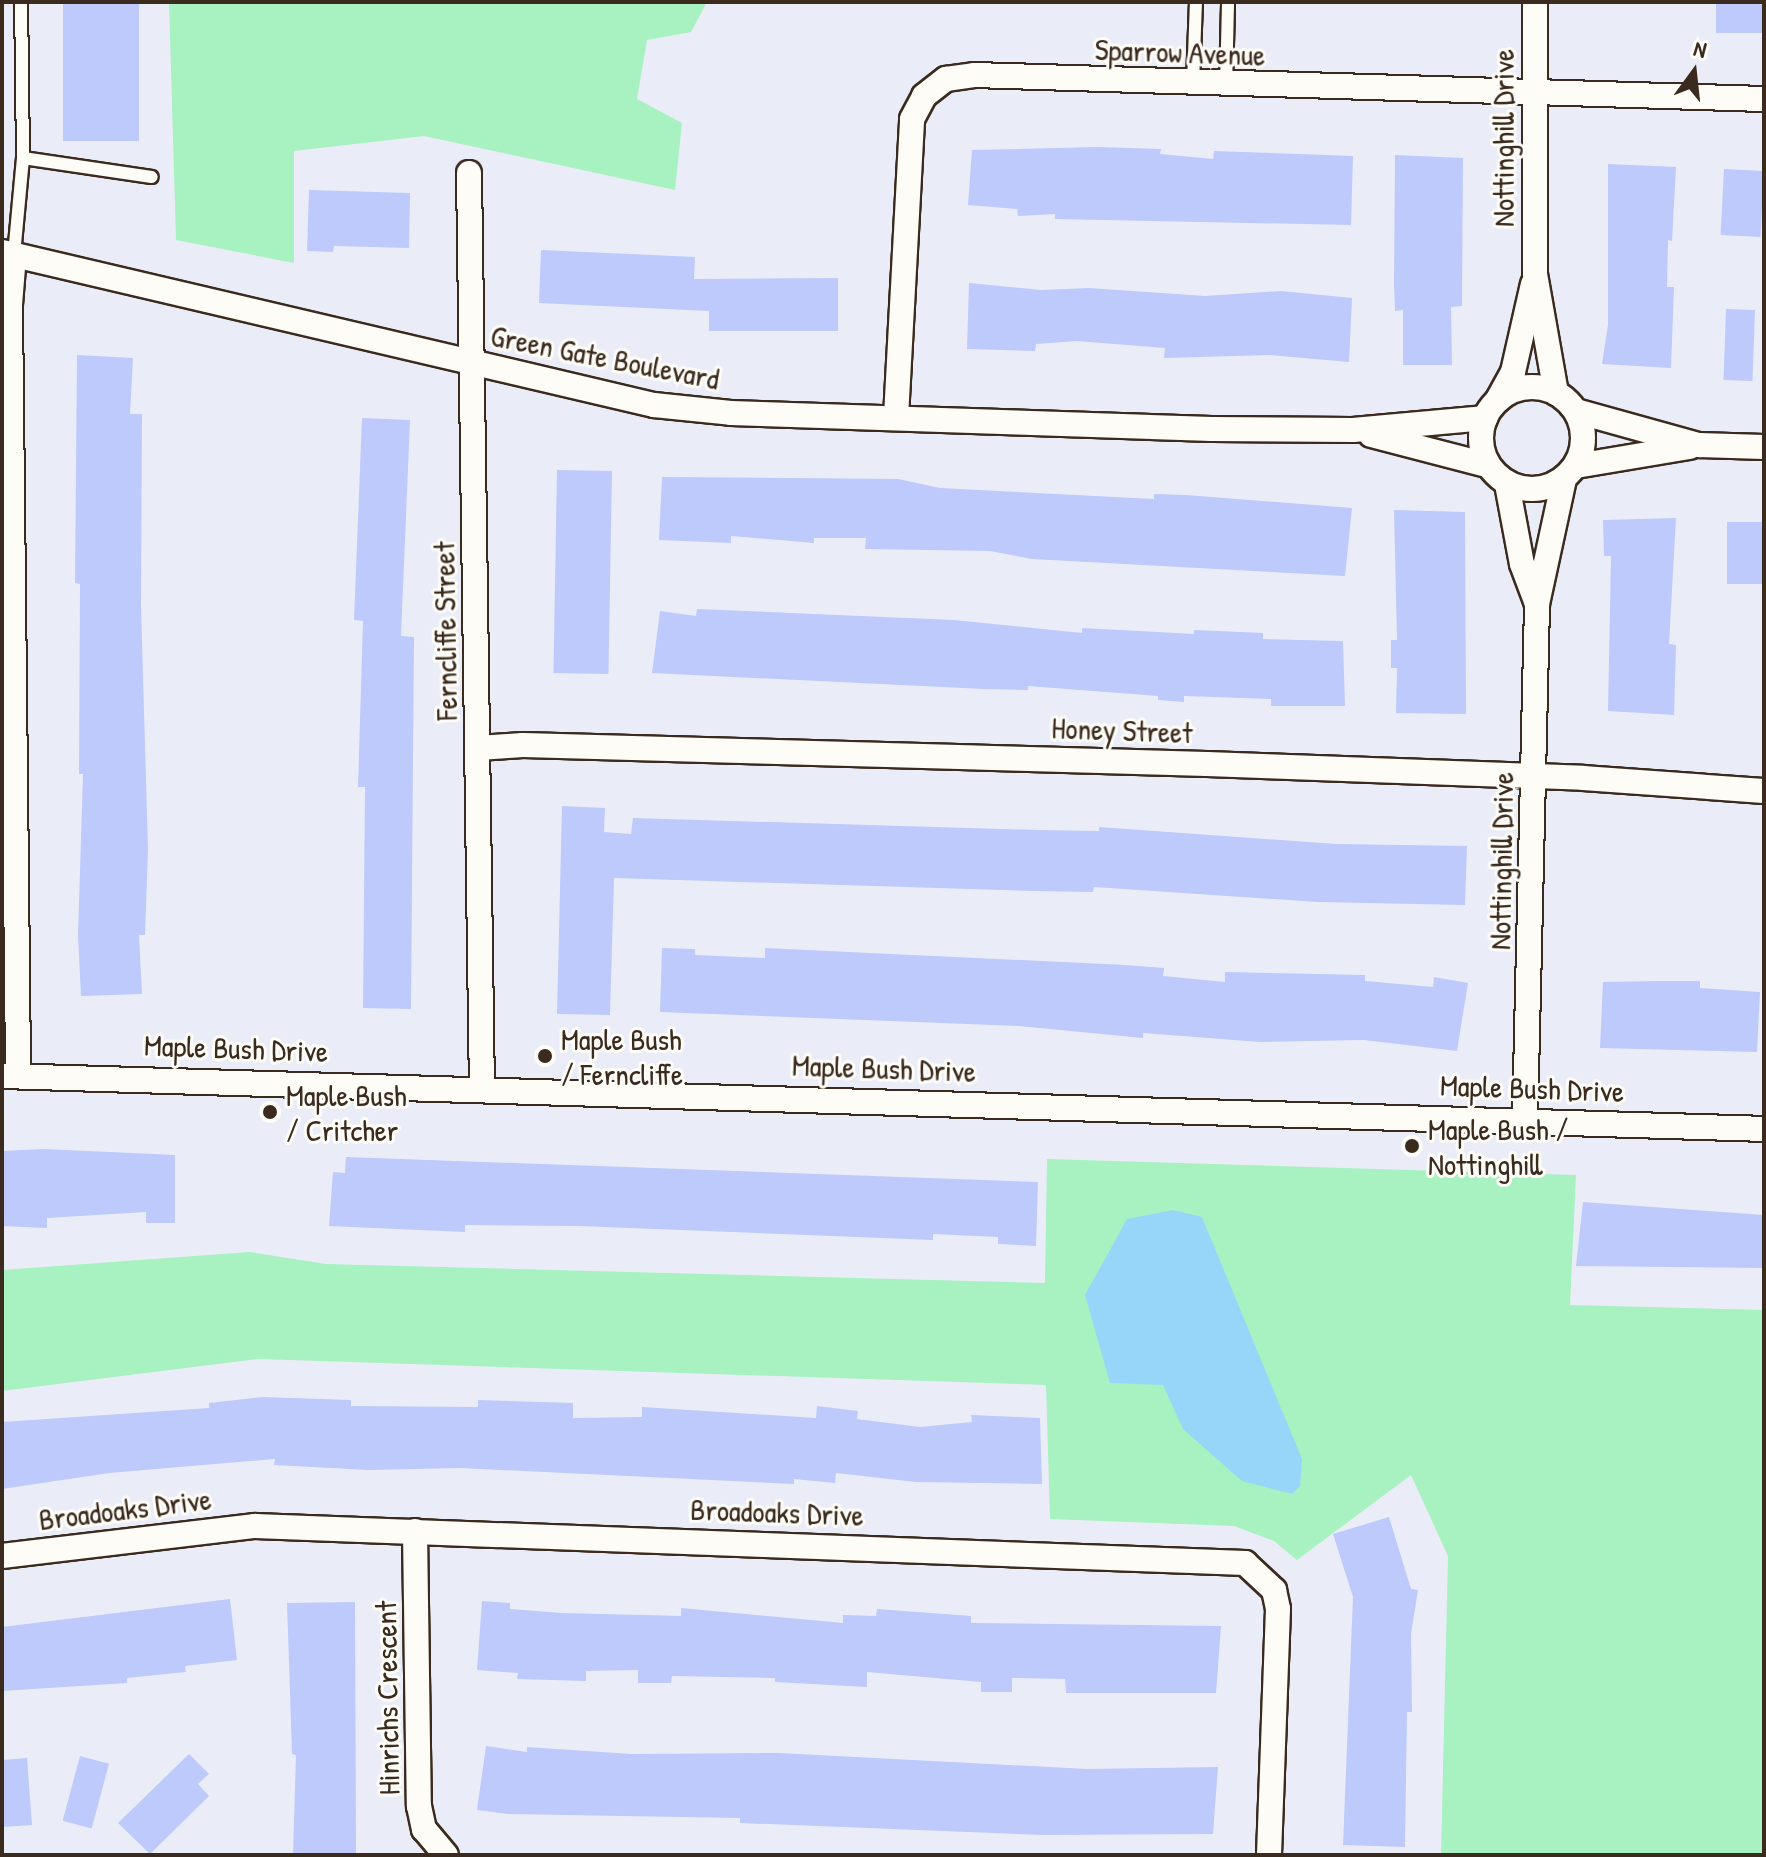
<!DOCTYPE html>
<html>
<head>
<meta charset="utf-8">
<style>
	body { margin:0 }
	#map { position:relative; width:1766px; height:1857px; overflow:hidden; background:#eaedf8; font-family:"Patrick Hand",sans-serif }
	div>[style] { position:absolute }
	.green>* { inset:0; background:#a8f1c0 }
	.water>* { inset:0; background:#97d6f8 }
	.building>* { inset:0; background:#bdcafb; transform-origin:0 0 }
	.roads { filter:drop-shadow(2px 0 #3b2a1e) drop-shadow(-2px 0 #3b2a1e) drop-shadow(0 2px #3b2a1e) drop-shadow(0 -2px #3b2a1e) }
	.service>* { height:12px; margin:-6px; padding:0 6px; transform-origin:6px; border-radius:6px; background:#fdfcf7 }
	.minor>* { height:24px; margin:-12px; padding:0 12px; transform-origin:12px; border-radius:12px; background:#fdfcf7 }
	.minor>.ring { margin:-12px; padding:0; box-sizing:content-box; background:none; border:24px solid #fdfcf7; border-radius:50% }
	.dots>* { width:22px; height:22px; translate:-50% -50%; box-sizing:border-box; border:4px solid #fdfcf7; border-radius:50% }
	span { translate:-50% -50%; white-space:nowrap; text-align:center; line-height:1.15; -webkit-text-stroke:6px #fdfcf7; paint-order:stroke }
	.street-label { font-size:30px; color:#3b2a1e }
	.poi-label { font-size:30px; color:#3b2a1e }
	.left { translate:0 -50%; text-align:left }
	.frame { position:absolute; inset:0; border:4px solid #3b2a1e; pointer-events:none }
	.north { position:absolute; left:1654px; top:32px; width:80px; height:80px; -webkit-text-stroke:6px #fdfcf7; paint-order:stroke; rotate:15deg; font-size:22px; font-weight:700; line-height:32px; text-align:center; color:#3b2a1e }
	.north::after { content:''; display:block; margin:auto; width:28px; height:36px; background:#3b2a1e; clip-path:polygon(50% 0,100% 100%,50% 72%,0 100%) }
</style>
</head>
<body>
<div id="map">
	<div class="green">
		<i style="clip-path:polygon(169px 2px,707px 2px,691px 32px,647px 40px,637px 99px,682px 123px,675px 190px,424px 136px,294px 151px,294px 263px,176px 240px)"></i>
		<i style="clip-path:polygon(1047px 1159px,1576px 1175px,1570px 1305px,1764px 1310px,1764px 1855px,1441px 1855px,1448px 1556px,1411px 1475px,1297px 1560px,1274px 1541px,1234px 1526px,1050px 1519px,1046px 1385px,259px 1359px,2px 1391px,2px 1270px,250px 1252px,326px 1264px,1045px 1283px)"></i>
	</div>
	<div class="water">
		<i style="clip-path:polygon(1173px 1210px,1202px 1217px,1302px 1459px,1300px 1486px,1292px 1494px,1242px 1481px,1183px 1429px,1163px 1385px,1110px 1383px,1085px 1295px,1127px 1219px)"></i>
	</div>
	<div class="building">
		<i style="left:63px;top:2px;width:76px;height:139px"></i>
		<i style="left:1716px;top:2px;width:48px;height:31px"></i>
		<i style="clip-path:polygon(1098px 147px,1161px 149px,1160px 154px,1213px 159px,1214px 151px,1353px 156px,1351px 225px,1055px 219px,1055px 214px,1018px 216px,1017px 209px,968px 205px,972px 150px)"></i>
		<i style="clip-path:polygon(1395px 155px,1463px 158px,1462px 306px,1451px 307px,1452px 365px,1403px 365px,1403px 310px,1395px 311px,1394px 283px)"></i>
		<i style="clip-path:polygon(1608px 164px,1676px 167px,1672px 241px,1668px 240px,1667px 287px,1674px 287px,1671px 368px,1602px 364px,1608px 325px)"></i>
		<i style="left:1724px;top:169px;width:40px;height:66px;rotate:3deg"></i>
		<i style="clip-path:polygon(309px 190px,410px 193px,409px 248px,334px 246px,333px 252px,307px 251px)"></i>
		<i style="clip-path:polygon(541px 250px,695px 257px,694px 279px,838px 278px,838px 331px,709px 331px,709px 311px,539px 303px)"></i>
		<i style="clip-path:polygon(969px 283px,1041px 290px,1089px 288px,1205px 296px,1281px 291px,1352px 298px,1349px 362px,1269px 355px,1164px 358px,1165px 348px,1077px 341px,1036px 344px,1035px 351px,967px 349px)"></i>
		<i style="left:1726px;top:309px;width:29px;height:71px;rotate:2deg"></i>
		<i style="clip-path:polygon(77px 355px,133px 358px,130px 414px,142px 414px,141px 606px,148px 850px,145px 935px,139px 935px,142px 994px,81px 996px,78px 935px,83px 774px,79px 774px,80px 584px,75px 583px)"></i>
		<i style="clip-path:polygon(362px 418px,410px 420px,401px 636px,414px 637px,411px 1009px,363px 1008px,365px 787px,358px 787px,363px 621px,354px 620px)"></i>
		<i style="left:557px;top:470px;width:55px;height:203px;rotate:1deg"></i>
		<i style="clip-path:polygon(662px 477px,898px 479px,940px 488px,1154px 499px,1154px 494px,1186px 495px,1352px 508px,1345px 576px,1032px 559px,990px 551px,865px 549px,866px 538px,814px 538px,814px 543px,731px 536px,731px 543px,659px 540px)"></i>
		<i style="clip-path:polygon(1394px 510px,1465px 512px,1466px 714px,1396px 713px,1397px 668px,1391px 668px,1391px 640px,1397px 640px)"></i>
		<i style="clip-path:polygon(1676px 518px,1669px 644px,1676px 645px,1674px 715px,1608px 711px,1611px 556px,1604px 556px,1603px 520px)"></i>
		<i style="left:1764px;top:522px;width:62px;height:37px;rotate:90deg"></i>
		<i style="clip-path:polygon(697px 609px,954px 620px,1082px 633px,1082px 628px,1194px 634px,1194px 630px,1263px 633px,1263px 639px,1343px 641px,1345px 706px,1271px 706px,1271px 699px,1184px 696px,1184px 702px,1158px 700px,1158px 696px,1028px 686px,1028px 690px,984px 689px,652px 673px,660px 611px,696px 616px)"></i>
		<i style="clip-path:polygon(562px 806px,605px 808px,604px 832px,631px 834px,633px 818px,1038px 830px,1099px 831px,1099px 827px,1336px 844px,1467px 846px,1465px 905px,1318px 902px,1094px 887px,1093px 892px,1033px 891px,614px 878px,610px 1015px,557px 1014px)"></i>
		<i style="clip-path:polygon(662px 948px,695px 949px,695px 955px,765px 958px,765px 948px,1125px 965px,1164px 968px,1163px 976px,1225px 982px,1225px 972px,1365px 975px,1365px 981px,1433px 987px,1434px 977px,1468px 983px,1457px 1051px,1364px 1040px,1260px 1042px,1143px 1033px,1143px 1038px,1019px 1026px,660px 1012px)"></i>
		<i style="clip-path:polygon(1660px 981px,1700px 981px,1700px 988px,1760px 992px,1757px 1052px,1600px 1048px,1603px 982px)"></i>
		<i style="clip-path:polygon(44px 1149px,175px 1155px,175px 1223px,146px 1223px,146px 1212px,47px 1218px,47px 1228px,2px 1226px,2px 1151px)"></i>
		<i style="clip-path:polygon(346px 1157px,1038px 1182px,1036px 1246px,998px 1244px,998px 1237px,933px 1234px,933px 1240px,579px 1226px,465px 1225px,465px 1232px,329px 1226px,333px 1172px,345px 1173px)"></i>
		<i style="clip-path:polygon(1583px 1202px,1764px 1215px,1764px 1268px,1576px 1266px)"></i>
		<i style="clip-path:polygon(262px 1397px,351px 1400px,351px 1406px,478px 1407px,478px 1400px,573px 1403px,573px 1418px,642px 1417px,642px 1407px,816px 1418px,817px 1406px,858px 1411px,857px 1419px,920px 1427px,972px 1422px,971px 1415px,1040px 1418px,1042px 1484px,916px 1482px,836px 1473px,835px 1483px,794px 1479px,794px 1484px,460px 1468px,369px 1470px,274px 1465px,275px 1459px,109px 1473px,2px 1489px,2px 1422px,209px 1408px,209px 1403px)"></i>
		<i style="clip-path:polygon(1389px 1517px,1411px 1589px,1418px 1590px,1411px 1634px,1412px 1712px,1407px 1712px,1405px 1847px,1343px 1845px,1353px 1597px,1333px 1534px)"></i>
		<i style="clip-path:polygon(230px 1599px,237px 1660px,185px 1666px,186px 1672px,127px 1678px,127px 1683px,2px 1691px,2px 1627px)"></i>
		<i style="clip-path:polygon(482px 1601px,510px 1603px,510px 1609px,562px 1613px,681px 1616px,681px 1608px,843px 1623px,843px 1615px,876px 1616px,877px 1609px,971px 1616px,971px 1623px,1221px 1626px,1216px 1693px,1066px 1693px,1065px 1679px,1012px 1678px,1012px 1692px,981px 1692px,981px 1682px,867px 1672px,867px 1687px,775px 1682px,775px 1678px,672px 1676px,671px 1683px,638px 1683px,638px 1670px,586px 1671px,586px 1681px,517px 1679px,518px 1673px,477px 1670px)"></i>
		<i style="clip-path:polygon(355px 1602px,356px 1855px,293px 1855px,296px 1755px,292px 1754px,287px 1603px)"></i>
		<i style="clip-path:polygon(486px 1746px,527px 1752px,527px 1747px,631px 1754px,779px 1753px,1087px 1769px,1218px 1767px,1213px 1834px,1044px 1835px,740px 1823px,740px 1818px,508px 1814px,477px 1810px)"></i>
		<i style="clip-path:polygon(189px 1754px,209px 1774px,198px 1784px,209px 1796px,150px 1854px,118px 1823px)"></i>
		<i style="left:80px;top:1756px;width:30px;height:67px;rotate:15deg"></i>
		<i style="clip-path:polygon(27px 1758px,32px 1825px,2px 1827px,2px 1760px)"></i>
	</div>
	<div class="roads">
		<div class="service">
			<i style="left:1193px;top:83px;width:81px;rotate:-87.9deg"></i>
			<i style="left:1226px;top:86px;width:84px;rotate:-88.6deg"></i>
			<i style="left:23px;top:158px;width:130px;rotate:8.4deg"></i>
			<i style="left:14px;top:255px;width:97px;rotate:-84.7deg"></i>
			<i style="left:23px;top:158px;width:156px;rotate:-90.7deg"></i>
		</div>
		<div class="minor">
			<i style="left:1535px;top:2px;width:272px;rotate:90deg"></i>
			<i style="left:1535px;top:274px;width:121px;rotate:80deg"></i>
			<i style="left:469px;top:173px;width:916px;rotate:89.19deg"></i>
			<i style="left:2px;top:252px;width:670px;rotate:13.21deg"></i>
			<i style="left:654px;top:405px;width:77px;rotate:5.9deg"></i>
			<i style="left:731px;top:413px;width:481px;rotate:1.9deg"></i>
			<i style="left:1212px;top:429px;width:141px;rotate:0.4deg"></i>
			<i style="left:1353px;top:430px;width:133px;rotate:-5.2deg"></i>
			<i style="left:14px;top:255px;width:50px;rotate:94.6deg"></i>
			<i style="left:10px;top:305px;width:770px;rotate:89.4deg"></i>
			<i class="ring" style="left:1481px;top:387px;width:78px;height:78px"></i>
			<i style="left:1497px;top:401px;width:33px;rotate:-61deg"></i>
			<i style="left:1513px;top:372px;width:90px;rotate:-77.2deg"></i>
			<i style="left:1576px;top:411px;width:128px;rotate:15.5deg"></i>
			<i style="left:1699px;top:445px;width:65px;rotate:1.8deg"></i>
			<i style="left:896px;top:417px;width:298px;rotate:-86.9deg"></i>
			<i style="left:912px;top:119px;width:26px;rotate:-62deg"></i>
			<i style="left:924px;top:96px;width:28px;rotate:-38deg"></i>
			<i style="left:946px;top:79px;width:28px;rotate:-8deg"></i>
			<i style="left:974px;top:75px;width:790px;rotate:1.74deg"></i>
			<i style="left:1371px;top:435px;width:120px;rotate:14.5deg"></i>
			<i style="left:1576px;top:466px;width:115px;rotate:-9.5deg"></i>
			<i style="left:1507px;top:484px;width:81px;rotate:79.4deg"></i>
			<i style="left:1522px;top:564px;width:43px;rotate:69.4deg"></i>
			<i style="left:478px;top:748px;width:45px;rotate:-3.8deg"></i>
			<i style="left:523px;top:745px;width:684px;rotate:1.59deg"></i>
			<i style="left:1207px;top:764px;width:376px;rotate:2.1deg"></i>
			<i style="left:1583px;top:778px;width:181px;rotate:4.1deg"></i>
			<i style="left:2px;top:1076px;width:1763px;rotate:1.72deg"></i>
			<i style="left:1525px;top:1118px;width:514px;rotate:-88.66deg"></i>
			<i style="left:1537px;top:604px;width:128px;rotate:-77.8deg"></i>
			<i style="left:415px;top:1531px;width:275px;rotate:89.2deg"></i>
			<i style="left:419px;top:1806px;width:24px;rotate:78deg"></i>
			<i style="left:424px;top:1829px;width:34px;rotate:50deg"></i>
			<i style="left:2px;top:1556px;width:255px;rotate:-6.8deg"></i>
			<i style="left:255px;top:1526px;width:991px;rotate:2.14deg"></i>
			<i style="left:1245px;top:1563px;width:40px;rotate:43deg"></i>
			<i style="left:1274px;top:1590px;width:19px;rotate:78deg"></i>
			<i style="left:1278px;top:1609px;width:246px;rotate:92.1deg"></i>
		</div>
	</div>
	<div class="dots">
		<i style="left:545px;top:1056px;background:#3b2a1e"></i>
		<i style="left:270px;top:1112px;background:#3b2a1e"></i>
		<i style="left:1412px;top:1146px;background:#3b2a1e"></i>
	</div>
	<div class="street-label">
		<span style="left:1180px;top:52px;rotate:2deg">Sparrow Avenue</span>
		<span style="left:1503px;top:138px;rotate:-90deg">Nottinghill Drive</span>
		<span style="left:605px;top:357px;rotate:11deg">Green Gate Boulevard</span>
		<span style="left:445px;top:631px;rotate:-91deg">Ferncliffe Street</span>
		<span style="left:1122px;top:730px;rotate:2deg">Honey Street</span>
		<span style="left:1501px;top:861px;rotate:-89deg">Nottinghill Drive</span>
		<span style="left:236px;top:1048px;rotate:2deg">Maple Bush Drive</span>
		<span style="left:884px;top:1068px;rotate:2deg">Maple Bush Drive</span>
		<span style="left:1532px;top:1088px;rotate:2deg">Maple Bush Drive</span>
		<span style="left:125px;top:1509px;rotate:-7deg">Broadoaks Drive</span>
		<span style="left:777px;top:1512px;rotate:2deg">Broadoaks Drive</span>
		<span style="left:387px;top:1698px;rotate:-91deg">Hinrichs Crescent</span>
	</div>
	<div class="poi-label">
		<span class="left" style="left:561px;top:1056px">Maple Bush<br>/ Ferncliffe</span>
		<span class="left" style="left:286px;top:1112px">Maple Bush<br>/ Critcher</span>
		<span class="left" style="left:1428px;top:1146px">Maple Bush /<br>Nottinghill</span>
	</div>
	<div class="frame"></div>
	<div class="north">N</div>
</div>
</body>
</html>
